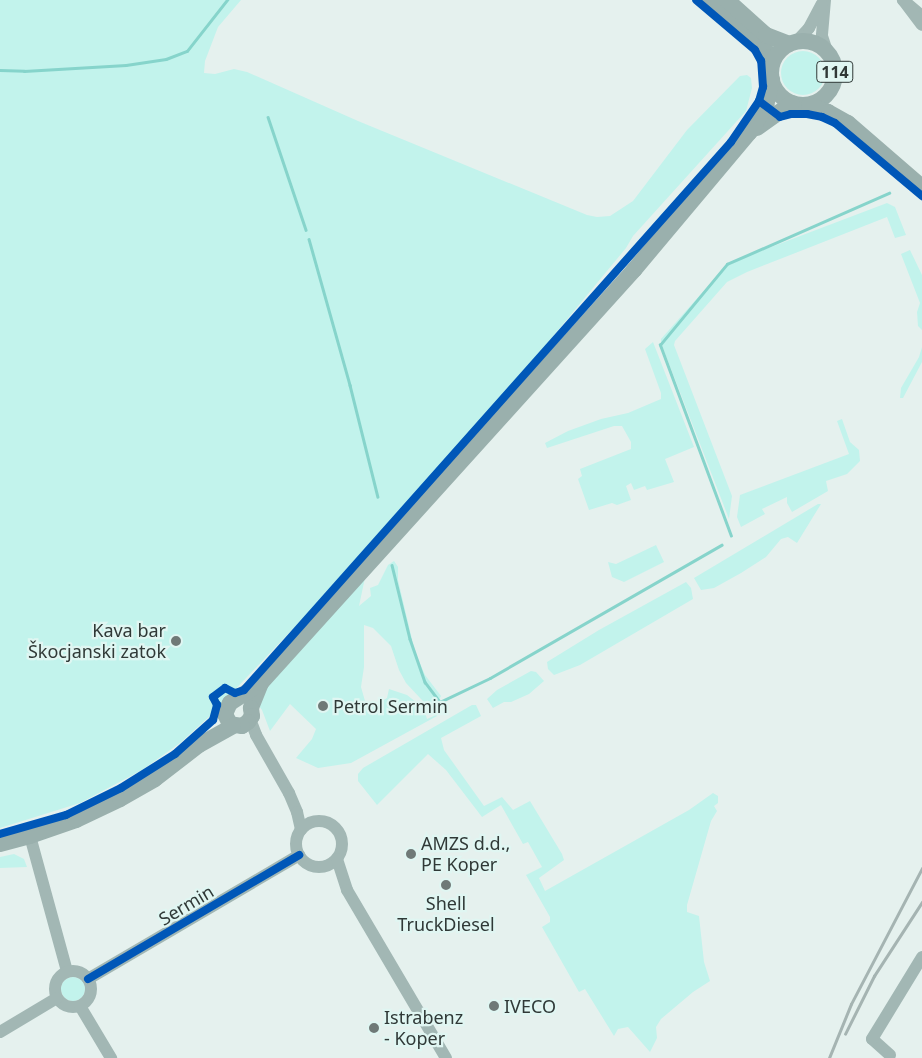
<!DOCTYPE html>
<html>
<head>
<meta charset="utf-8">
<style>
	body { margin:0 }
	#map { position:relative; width:922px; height:1058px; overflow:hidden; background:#e5f1ee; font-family:"Noto Sans",sans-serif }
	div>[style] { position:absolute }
	.green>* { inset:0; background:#c2f3ec }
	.round { border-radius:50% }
	.stream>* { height:2.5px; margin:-1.25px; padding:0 1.25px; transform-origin:1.25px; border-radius:1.25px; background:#86d4cb }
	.minor>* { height:12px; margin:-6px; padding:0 6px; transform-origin:6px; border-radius:6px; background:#a2b7b4 }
	.minor>.ring { margin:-6px; padding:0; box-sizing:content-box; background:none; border:12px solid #a2b7b4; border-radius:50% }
	.major>* { height:16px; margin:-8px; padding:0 8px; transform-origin:8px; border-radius:8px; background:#9ab0ad }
	.major>.ring { margin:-8px; padding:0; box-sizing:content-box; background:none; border:16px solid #9ab0ad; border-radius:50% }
	.rail>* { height:2.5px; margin:-1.25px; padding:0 1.25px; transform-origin:1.25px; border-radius:1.25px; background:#a5b4b2 }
	.cycleway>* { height:8px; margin:-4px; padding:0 4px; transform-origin:4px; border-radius:4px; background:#0057b8 }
	.dots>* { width:14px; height:14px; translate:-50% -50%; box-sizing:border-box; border:2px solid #e0f6f2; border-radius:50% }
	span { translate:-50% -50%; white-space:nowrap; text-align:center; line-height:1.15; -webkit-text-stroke:4.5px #e0f6f2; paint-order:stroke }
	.shield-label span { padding:1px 4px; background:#e0f6f2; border:1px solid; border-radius:4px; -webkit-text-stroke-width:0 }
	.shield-label { font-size:16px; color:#303937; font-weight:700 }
	.poi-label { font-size:18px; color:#303937 }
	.right { translate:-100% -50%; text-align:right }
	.left { translate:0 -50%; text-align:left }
	.street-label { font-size:18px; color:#303937 }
</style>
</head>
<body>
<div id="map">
	<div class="green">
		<i style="clip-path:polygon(0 0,241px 0,218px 27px,205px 61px,204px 73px,215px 74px,234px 69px,247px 72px,358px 121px,587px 215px,597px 217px,610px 216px,633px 201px,687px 130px,740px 76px,747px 75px,751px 78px,752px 88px,746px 111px,633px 236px,626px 248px,535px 358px,305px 616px,211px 715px,180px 743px,142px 770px,80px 803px,0 828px)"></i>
		<i class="round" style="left:781px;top:51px;width:44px;height:44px"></i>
		<i style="clip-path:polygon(887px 203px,895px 207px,906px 235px,895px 238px,887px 217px,747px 272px,727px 282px,675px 341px,674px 345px,732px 496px,729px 519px,661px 343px,661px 339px,724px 268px,740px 259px)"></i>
		<i style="clip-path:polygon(910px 250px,922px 275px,922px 330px,918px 326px,917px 312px,920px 303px,901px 254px)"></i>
		<i style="clip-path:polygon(653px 342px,694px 447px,665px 459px,674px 482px,647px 490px,645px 486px,634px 490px,631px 483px,626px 486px,631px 500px,617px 505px,612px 503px,589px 510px,578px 479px,582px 476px,580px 469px,631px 449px,631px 442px,622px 426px,614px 426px,547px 448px,545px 443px,568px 431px,601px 419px,628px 413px,661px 399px,661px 393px,645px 349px)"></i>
		<i style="clip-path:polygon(922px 347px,922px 362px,903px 398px,900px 398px,901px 388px,919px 357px)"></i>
		<i style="clip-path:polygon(842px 419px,850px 442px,859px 450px,860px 461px,847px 474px,826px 481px,828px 491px,792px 512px,787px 503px,787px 497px,762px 509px,765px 514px,741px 527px,737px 517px,740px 495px,849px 454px,837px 421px)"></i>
		<i style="clip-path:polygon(818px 504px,821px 504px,797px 543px,788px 537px,781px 539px,766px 557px,741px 573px,714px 588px,701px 590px,694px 578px)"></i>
		<i style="clip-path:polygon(656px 545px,664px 562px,624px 582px,612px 577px,608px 562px,616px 564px)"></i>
		<i style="clip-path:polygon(evenodd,394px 561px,398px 567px,398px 580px,415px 652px,425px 675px,441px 696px,436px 705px,437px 716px,351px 763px,318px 768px,296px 758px,312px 739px,316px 729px,290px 704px,270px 731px,262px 710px,255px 701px,366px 573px,359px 606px,371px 596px,370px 588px,378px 585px,388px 565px,394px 561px,364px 625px,373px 628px,391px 646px,399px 670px,406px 683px,436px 715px,427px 719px,424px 709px,416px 702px,407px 695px,389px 689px,387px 698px,372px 707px,365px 701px,361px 687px,364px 667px,364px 625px)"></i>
		<i style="clip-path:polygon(686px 582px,691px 588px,693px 599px,580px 665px,554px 675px,548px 669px,547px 662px,599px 630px)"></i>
		<i style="clip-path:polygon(531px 671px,536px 672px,544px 681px,529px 694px,511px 702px,504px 702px,493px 708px,487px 699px,497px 690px)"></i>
		<i style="clip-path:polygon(472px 705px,476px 705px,481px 716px,441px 738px,444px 750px,484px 806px,502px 797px,513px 810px,530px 801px,562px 854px,564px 860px,539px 878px,545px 891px,689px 810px,713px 793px,718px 796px,718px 803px,714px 806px,717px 811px,711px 821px,687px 905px,687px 912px,699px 916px,704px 962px,710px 981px,693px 992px,661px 1019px,656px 1027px,657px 1038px,650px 1052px,628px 1027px,618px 1029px,614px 1036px,585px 989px,579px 992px,542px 927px,550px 922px,550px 917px,526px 875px,542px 867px,528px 842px,523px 844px,501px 805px,482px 817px,446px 770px,428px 754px,377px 805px,358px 781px,358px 774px,363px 768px)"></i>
		<i style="clip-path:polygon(14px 854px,24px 859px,27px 867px,0 868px,0 857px)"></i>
		<i class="round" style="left:61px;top:977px;width:24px;height:24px"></i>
	</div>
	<div class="stream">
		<i style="left:0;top:70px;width:24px;rotate:2deg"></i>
		<i style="left:24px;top:71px;width:102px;rotate:-3.4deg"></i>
		<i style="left:126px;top:65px;width:40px;rotate:-8.5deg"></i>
		<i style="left:166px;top:59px;width:22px;rotate:-21deg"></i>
		<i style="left:187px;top:51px;width:65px;rotate:-51.9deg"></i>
		<i style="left:268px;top:117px;width:119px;rotate:71.4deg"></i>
		<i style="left:309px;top:239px;width:152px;rotate:74.3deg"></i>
		<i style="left:350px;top:385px;width:115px;rotate:76deg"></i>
		<i style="left:731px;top:536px;width:204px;rotate:-110.4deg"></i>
		<i style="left:660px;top:345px;width:105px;rotate:-50.4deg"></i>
		<i style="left:727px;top:264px;width:177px;rotate:-23.7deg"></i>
		<i style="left:392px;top:565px;width:76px;rotate:76.3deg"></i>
		<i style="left:410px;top:639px;width:46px;rotate:70.8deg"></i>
		<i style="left:425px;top:682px;width:25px;rotate:53deg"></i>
		<i style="left:440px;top:702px;width:55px;rotate:-25.6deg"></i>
		<i style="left:490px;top:678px;width:267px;rotate:-29.9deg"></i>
	</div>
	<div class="minor">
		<i style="left:825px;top:0;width:36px;rotate:95deg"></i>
		<i style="left:822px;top:36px;width:16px;rotate:72deg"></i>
		<i style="left:922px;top:16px;width:25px;rotate:-140deg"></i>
		<i style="left:903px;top:0;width:31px;rotate:53deg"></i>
		<i style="left:796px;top:42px;width:19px;rotate:-47deg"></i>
		<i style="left:809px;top:28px;width:27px;rotate:-62deg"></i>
		<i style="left:250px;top:719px;width:17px;rotate:69deg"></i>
		<i style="left:256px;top:735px;width:67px;rotate:60.4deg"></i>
		<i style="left:289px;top:793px;width:21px;rotate:67deg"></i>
		<i style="left:297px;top:812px;width:18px;rotate:77deg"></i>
		<i class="ring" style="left:296px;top:821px;width:34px;height:34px"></i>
		<i style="left:30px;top:836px;width:140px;rotate:74.7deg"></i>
		<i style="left:337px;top:859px;width:33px;rotate:72deg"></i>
		<i style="left:347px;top:890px;width:195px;rotate:59.5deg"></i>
		<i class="ring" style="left:55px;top:971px;width:24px;height:24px"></i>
		<i style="left:88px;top:979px;width:245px;rotate:-30.4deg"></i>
		<i style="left:80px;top:1006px;width:61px;rotate:59.2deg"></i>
		<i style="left:0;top:1032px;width:66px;rotate:-30.8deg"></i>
		<i style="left:890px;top:1055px;width:24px;rotate:-138deg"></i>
		<i style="left:872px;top:1039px;width:96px;rotate:-58.6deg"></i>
	</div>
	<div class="major">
		<i style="left:709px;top:0;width:74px;rotate:41.2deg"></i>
		<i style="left:765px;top:49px;width:9px;rotate:58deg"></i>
		<i style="left:770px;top:57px;width:13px;rotate:86deg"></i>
		<i style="left:727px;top:0;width:52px;rotate:41.9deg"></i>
		<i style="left:766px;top:35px;width:25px;rotate:21deg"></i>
		<i class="ring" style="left:771px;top:41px;width:48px;height:48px"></i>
		<i style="left:809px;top:105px;width:20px;rotate:20deg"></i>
		<i style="left:828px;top:112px;width:23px;rotate:29deg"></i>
		<i style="left:848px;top:123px;width:98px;rotate:40.9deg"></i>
		<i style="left:757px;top:128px;width:43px;rotate:-35.5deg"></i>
		<i style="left:261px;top:683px;width:27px;rotate:112deg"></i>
		<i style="left:251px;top:708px;width:8px;rotate:83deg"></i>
		<i style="left:252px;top:716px;width:7px;rotate:124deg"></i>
		<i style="left:248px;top:722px;width:7px;rotate:146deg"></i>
		<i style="left:242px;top:726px;width:12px;rotate:-171deg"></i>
		<i style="left:230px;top:724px;width:11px;rotate:-117deg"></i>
		<i style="left:225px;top:714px;width:12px;rotate:-66deg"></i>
		<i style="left:230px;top:703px;width:37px;rotate:-33deg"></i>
		<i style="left:261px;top:683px;width:557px;rotate:-47.91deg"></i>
		<i style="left:634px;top:270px;width:180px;rotate:-50deg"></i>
		<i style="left:750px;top:132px;width:31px;rotate:-58deg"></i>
		<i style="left:766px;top:106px;width:27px;rotate:-77deg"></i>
		<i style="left:0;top:844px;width:31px;rotate:-15deg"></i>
		<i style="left:30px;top:836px;width:49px;rotate:-19.2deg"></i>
		<i style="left:76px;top:820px;width:49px;rotate:-25.5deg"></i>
		<i style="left:120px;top:799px;width:40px;rotate:-29.7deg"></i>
		<i style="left:155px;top:779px;width:56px;rotate:-37.7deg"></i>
		<i style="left:199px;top:745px;width:39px;rotate:-29deg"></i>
	</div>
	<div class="rail">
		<i style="left:845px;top:1034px;width:65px;rotate:-63.4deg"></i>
		<i style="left:874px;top:976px;width:88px;rotate:-57deg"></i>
		<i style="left:829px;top:1058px;width:58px;rotate:-67.8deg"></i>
		<i style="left:851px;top:1004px;width:153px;rotate:-62.4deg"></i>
	</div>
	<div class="cycleway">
		<i style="left:759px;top:101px;width:26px;rotate:37deg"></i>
		<i style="left:780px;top:117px;width:11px;rotate:-15deg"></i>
		<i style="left:791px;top:114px;width:16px"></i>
		<i style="left:807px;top:114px;width:15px;rotate:11deg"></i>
		<i style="left:822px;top:117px;width:14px;rotate:25deg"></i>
		<i style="left:835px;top:123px;width:114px;rotate:40deg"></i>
		<i style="left:0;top:834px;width:69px;rotate:-16.1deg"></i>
		<i style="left:66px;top:815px;width:61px;rotate:-26.1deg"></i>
		<i style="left:121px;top:788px;width:64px;rotate:-32.2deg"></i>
		<i style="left:175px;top:754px;width:51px;rotate:-41.8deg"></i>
		<i style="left:213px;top:720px;width:16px;rotate:-75deg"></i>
		<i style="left:217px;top:705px;width:9px;rotate:-117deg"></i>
		<i style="left:213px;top:697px;width:15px;rotate:-37deg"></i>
		<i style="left:225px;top:688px;width:11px;rotate:27deg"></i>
		<i style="left:235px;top:693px;width:9px;rotate:-18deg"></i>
		<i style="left:244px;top:690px;width:733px;rotate:-48.37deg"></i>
		<i style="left:731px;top:142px;width:50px;rotate:-55.7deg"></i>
		<i style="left:759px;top:101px;width:15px;rotate:-74deg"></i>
		<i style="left:763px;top:87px;width:26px;rotate:-94deg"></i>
		<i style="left:761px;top:61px;width:13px;rotate:-119deg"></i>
		<i style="left:755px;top:50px;width:77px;rotate:-139.7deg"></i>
		<i style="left:88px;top:979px;width:245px;rotate:-30.4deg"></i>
	</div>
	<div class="dots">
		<i style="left:176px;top:641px;background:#6f7977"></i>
		<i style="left:323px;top:706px;background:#6f7977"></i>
		<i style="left:411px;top:854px;background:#6f7977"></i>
		<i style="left:446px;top:885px;background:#6f7977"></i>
		<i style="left:494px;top:1006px;background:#6f7977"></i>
		<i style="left:374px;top:1028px;background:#6f7977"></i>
	</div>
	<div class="shield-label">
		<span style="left:835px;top:72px">114</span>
	</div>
	<div class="poi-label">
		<span class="right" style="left:166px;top:641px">Kava bar<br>Škocjanski zatok</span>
		<span class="left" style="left:333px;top:706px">Petrol Sermin</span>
		<span class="left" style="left:421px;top:854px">AMZS d.d.,<br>PE Koper</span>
		<span style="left:446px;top:914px">Shell<br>TruckDiesel</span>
		<span class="left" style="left:504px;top:1006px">IVECO</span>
		<span class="left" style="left:384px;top:1028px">Istrabenz<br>- Koper</span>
	</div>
	<div class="street-label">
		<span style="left:186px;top:905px;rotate:-31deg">Sermin</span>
	</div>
</div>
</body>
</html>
